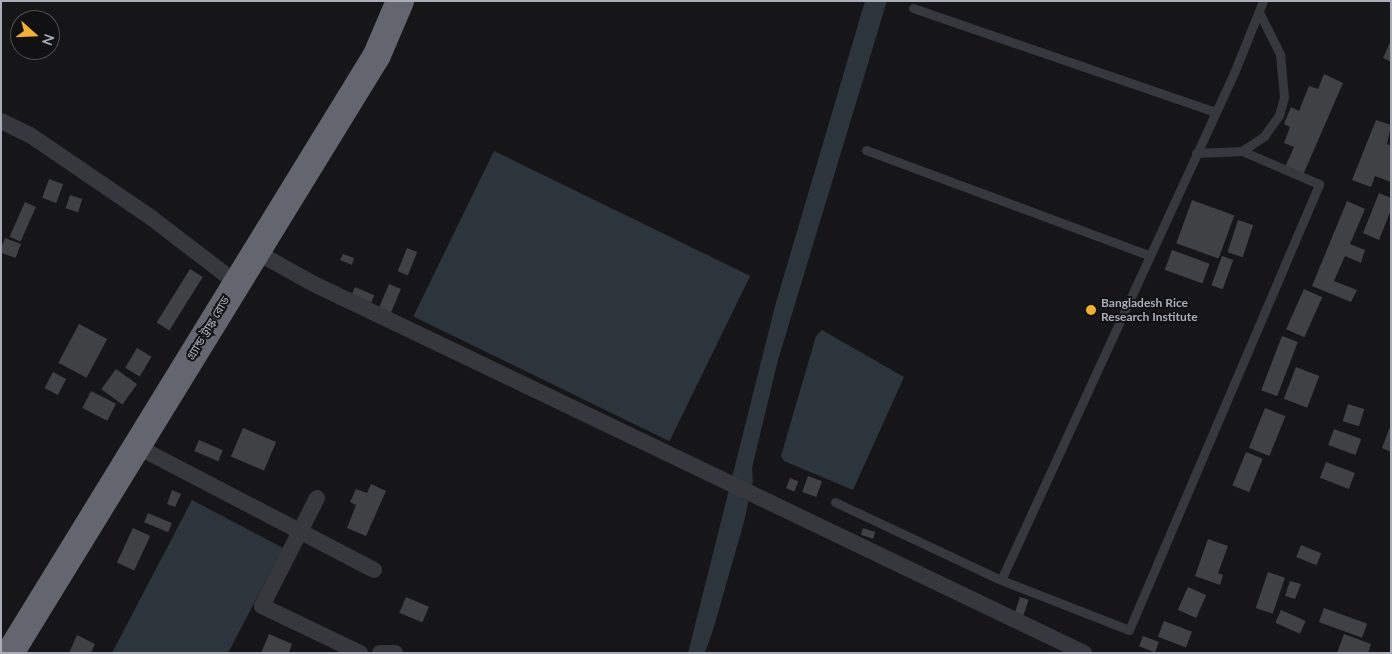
<!DOCTYPE html>
<html>
<head>
<meta charset="utf-8">
<style>
	body { margin:0 }
	#map { position:relative; width:1392px; height:654px; overflow:hidden; background:#161618; font-family:Lato,"Noto Sans Bengali",sans-serif }
	div>[style] { position:absolute }
	.water>* { inset:0; background:#2c353c; transform-origin:0 0 }
	.building>* { inset:0; background:#404145; transform-origin:0 0 }
	.lane>* { height:9px; margin:-4.5px; padding:0 4.5px; transform-origin:4.5px; border-radius:4.5px; background:#37383d }
	.street>* { height:16px; margin:-8px; padding:0 8px; transform-origin:8px; border-radius:8px; background:#37383d }
	.highway>* { height:28px; margin:-14px; padding:0 14px; transform-origin:14px; border-radius:14px; background:#63666e }
	.dots>* { width:14px; height:14px; translate:-50% -50%; box-sizing:border-box; border:2px solid #111113; border-radius:50% }
	span { translate:-50% -50%; white-space:nowrap; text-align:center; line-height:1.15; -webkit-text-stroke:4px #111113; paint-order:stroke }
	.poi-label { font-size:12px; color:#a8adb8; font-weight:700 }
	.left { translate:0 -50%; text-align:left }
	.street-label { font-size:12px; color:#a8adb8 }
	.frame { position:absolute; inset:0; border:2px solid #a8adb8; pointer-events:none }
	.north { position:absolute; left:10px; top:10px; width:50px; height:50px; box-sizing:border-box; background:#111113; border:1px solid #4d4f55; border-radius:50%; rotate:110deg; font-size:14px; font-weight:700; line-height:20px; text-align:center; color:#a8adb8 }
	.north::after { content:''; display:block; margin:auto; width:18px; height:22px; background:#f2b134; clip-path:polygon(50% 0,100% 100%,50% 72%,0 100%) }
</style>
</head>
<body>
<div id="map">
	<div class="water">
		<i style="clip-path:polygon(865px 1px,887px 1px,778px 360px,752px 468px,753px 481px,744px 522px,713px 630px,705px 653px,688px 653px,775px 306px)"></i>
		<i style="left:494px;top:151px;width:285px;height:184px;rotate:26deg"></i>
		<i style="clip-path:polygon(822px 330px,904px 377px,853px 490px,784px 461px,781px 456px,816px 336px)"></i>
		<i style="clip-path:polygon(192px 500px,283px 548px,228px 653px,112px 653px)"></i>
	</div>
	<div class="building">
		<i style="clip-path:polygon(1391px 40px,1391px 62px,1383px 58px)"></i>
		<i style="clip-path:polygon(1324px 74px,1343px 83px,1303px 175px,1285px 167px,1294px 147px,1284px 143px,1290px 127px,1284px 124px,1291px 107px,1299px 111px,1309px 86px,1318px 89px)"></i>
		<i style="clip-path:polygon(1376px 120px,1391px 125px,1387px 144px,1391px 146px,1391px 182px,1375px 176px,1371px 187px,1352px 180px)"></i>
		<i style="left:49px;top:179px;width:15px;height:20px;rotate:20deg"></i>
		<i style="clip-path:polygon(1379px 193px,1391px 198px,1391px 210px,1379px 240px,1363px 233px)"></i>
		<i style="left:70px;top:195px;width:13px;height:14px;rotate:18deg"></i>
		<i style="left:1192px;top:200px;width:45px;height:46px;rotate:20deg"></i>
		<i style="clip-path:polygon(1347px 201px,1365px 209px,1350px 244px,1365px 250px,1361px 263px,1345px 256px,1334px 281px,1357px 290px,1351px 302px,1312px 286px)"></i>
		<i style="left:25px;top:202px;width:12px;height:38px;rotate:24deg"></i>
		<i style="left:1238px;top:220px;width:16px;height:34px;rotate:18deg"></i>
		<i style="left:5px;top:238px;width:17px;height:15px;rotate:21deg"></i>
		<i style="left:407px;top:248px;width:11px;height:25px;rotate:22deg"></i>
		<i style="left:1172px;top:250px;width:40px;height:21px;rotate:20deg"></i>
		<i style="clip-path:polygon(343px 254px,354px 258px,352px 265px,340px 260px)"></i>
		<i style="left:1222px;top:256px;width:12px;height:31px;rotate:20deg"></i>
		<i style="left:190px;top:269px;width:15px;height:63px;rotate:32deg"></i>
		<i style="left:389px;top:284px;width:13px;height:31px;rotate:23deg"></i>
		<i style="left:355px;top:287px;width:21px;height:8px;rotate:23deg"></i>
		<i style="left:1304px;top:289px;width:20px;height:44px;rotate:24deg"></i>
		<i style="left:79px;top:324px;width:32px;height:44px;rotate:28deg"></i>
		<i style="left:1282px;top:336px;width:17px;height:58px;rotate:21deg"></i>
		<i style="left:137px;top:348px;width:17px;height:23px;rotate:31deg"></i>
		<i style="left:1296px;top:367px;width:25px;height:34px;rotate:21deg"></i>
		<i style="left:116px;top:369px;width:26px;height:25px;rotate:36deg"></i>
		<i style="left:53px;top:372px;width:15px;height:18px;rotate:28deg"></i>
		<i style="left:91px;top:391px;width:28px;height:19px;rotate:27deg"></i>
		<i style="left:1348px;top:404px;width:17px;height:18px;rotate:17deg"></i>
		<i style="left:1265px;top:408px;width:22px;height:43px;rotate:22deg"></i>
		<i style="clip-path:polygon(1391px 424px,1391px 452px,1382px 448px)"></i>
		<i style="left:243px;top:428px;width:36px;height:31px;rotate:23deg"></i>
		<i style="left:1334px;top:429px;width:29px;height:17px;rotate:20deg"></i>
		<i style="left:199px;top:440px;width:26px;height:12px;rotate:23deg"></i>
		<i style="left:1246px;top:452px;width:18px;height:36px;rotate:22deg"></i>
		<i style="left:1326px;top:462px;width:31px;height:17px;rotate:21deg"></i>
		<i style="left:808px;top:476px;width:15px;height:17px;rotate:20deg"></i>
		<i style="left:790px;top:478px;width:9px;height:11px;rotate:21deg"></i>
		<i style="clip-path:polygon(371px 484px,386px 491px,366px 536px,347px 528px,356px 505px,350px 502px,356px 489px,367px 493px)"></i>
		<i style="clip-path:polygon(172px 490px,181px 494px,175px 507px,167px 504px)"></i>
		<i style="left:148px;top:513px;width:26px;height:10px;rotate:23deg"></i>
		<i style="left:133px;top:528px;width:19px;height:38px;rotate:25deg"></i>
		<i style="left:863px;top:528px;width:13px;height:7px;rotate:18deg"></i>
		<i style="clip-path:polygon(1208px 539px,1228px 546px,1218px 573px,1223px 575px,1220px 585px,1195px 576px)"></i>
		<i style="left:1301px;top:545px;width:22px;height:13px;rotate:22deg"></i>
		<i style="left:1268px;top:572px;width:18px;height:38px;rotate:19deg"></i>
		<i style="clip-path:polygon(1290px 581px,1301px 584px,1295px 599px,1285px 596px)"></i>
		<i style="left:1188px;top:587px;width:20px;height:25px;rotate:24deg"></i>
		<i style="left:406px;top:597px;width:25px;height:17px;rotate:23deg"></i>
		<i style="left:1020px;top:597px;width:9px;height:16px;rotate:18deg"></i>
		<i style="left:1324px;top:608px;width:46px;height:15px;rotate:20deg"></i>
		<i style="left:1281px;top:610px;width:27px;height:14px;rotate:24deg"></i>
		<i style="left:1164px;top:621px;width:30px;height:17px;rotate:21deg"></i>
		<i style="clip-path:polygon(269px 634px,292px 644px,289px 653px,261px 653px)"></i>
		<i style="clip-path:polygon(1344px 634px,1371px 644px,1368px 653px,1337px 653px)"></i>
		<i style="clip-path:polygon(77px 635px,95px 644px,91px 653px,69px 653px)"></i>
		<i style="left:1143px;top:636px;width:17px;height:11px;rotate:21deg"></i>
	</div>
	<div class="lane">
		<i style="left:913px;top:8px;width:319px;rotate:19deg"></i>
		<i style="left:866px;top:150px;width:301px;rotate:20.4deg"></i>
		<i style="left:1196px;top:153px;width:46px;rotate:-2.5deg"></i>
		<i style="left:1242px;top:151px;width:27px;rotate:-34deg"></i>
		<i style="left:1264px;top:136px;width:26px;rotate:-54deg"></i>
		<i style="left:1279px;top:115px;width:19px;rotate:-74deg"></i>
		<i style="left:1284px;top:97px;width:43px;rotate:-95.3deg"></i>
		<i style="left:1280px;top:54px;width:47px;rotate:-116.6deg"></i>
		<i style="left:835px;top:502px;width:183px;rotate:25.2deg"></i>
		<i style="left:1001px;top:580px;width:558px;rotate:-65.32deg"></i>
		<i style="left:1234px;top:73px;width:78px;rotate:-68.1deg"></i>
		<i style="left:1001px;top:580px;width:137px;rotate:21.3deg"></i>
		<i style="left:1129px;top:630px;width:485px;rotate:-66.9deg"></i>
		<i style="left:1319px;top:184px;width:84px;rotate:-156.8deg"></i>
	</div>
	<div class="street">
		<i style="left:1px;top:121px;width:32px;rotate:26deg"></i>
		<i style="left:30px;top:135px;width:149px;rotate:34.3deg"></i>
		<i style="left:153px;top:219px;width:103px;rotate:37.5deg"></i>
		<i style="left:258px;top:253px;width:66px;rotate:28.9deg"></i>
		<i style="left:316px;top:285px;width:852px;rotate:25.6deg"></i>
		<i style="left:138px;top:447px;width:266px;rotate:27.5deg"></i>
		<i style="left:317px;top:498px;width:121px;rotate:117deg"></i>
		<i style="left:262px;top:606px;width:109px;rotate:25.6deg"></i>
		<i style="left:380px;top:653px;width:15px"></i>
	</div>
	<div class="highway">
		<i style="left:10px;top:653px;width:702px;rotate:-58.46deg"></i>
		<i style="left:377px;top:55px;width:59px;rotate:-66.9deg"></i>
	</div>
	<div class="dots">
		<i style="left:1091px;top:310px;background:#f2b134"></i>
	</div>
	<div class="poi-label">
		<span class="left" style="left:1101px;top:310px">Bangladesh Rice<br>Research Institute</span>
	</div>
	<div class="street-label">
		<span style="left:208px;top:328px;rotate:-59deg">গ্র্যান্ড ট্রাঙ্ক রোড</span>
	</div>
	<div class="frame"></div>
	<div class="north">N</div>
</div>
</body>
</html>
